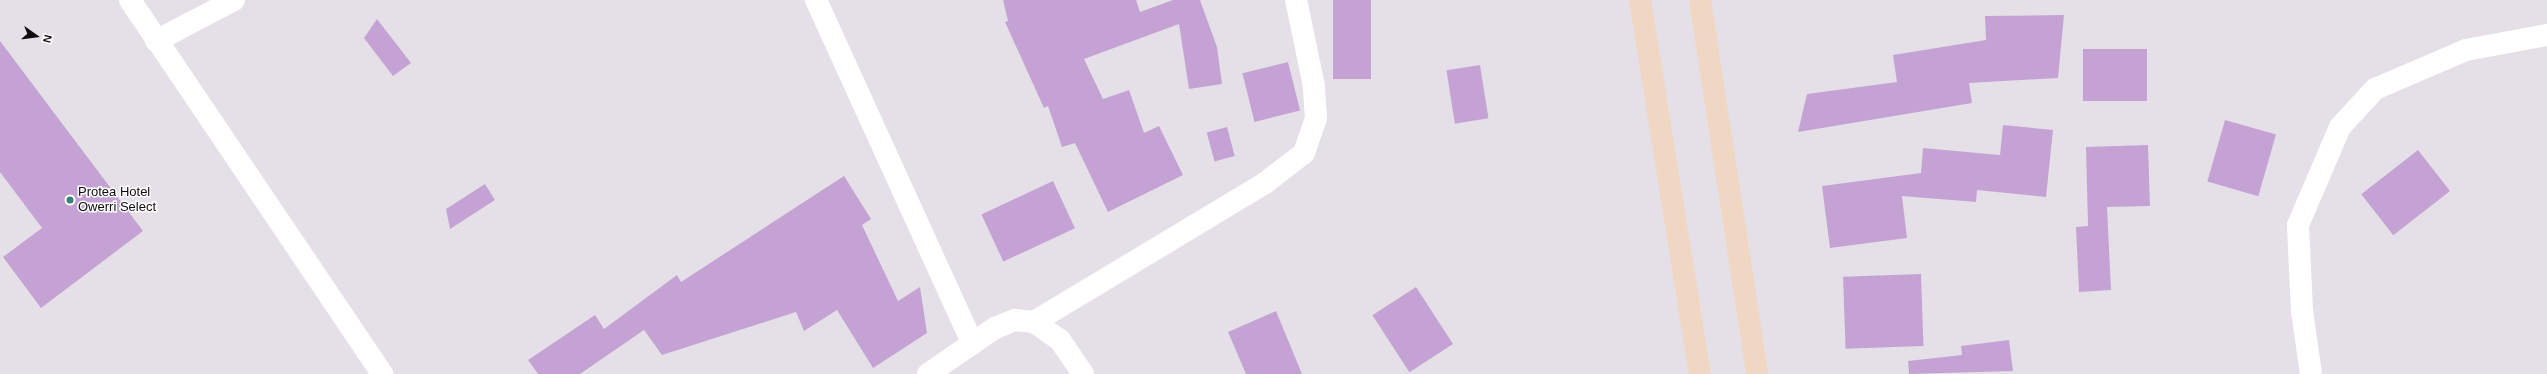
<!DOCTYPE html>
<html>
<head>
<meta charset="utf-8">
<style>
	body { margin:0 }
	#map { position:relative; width:2547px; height:374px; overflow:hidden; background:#e5e0e8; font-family:Arial,sans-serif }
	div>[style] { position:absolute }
	.building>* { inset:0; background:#c4a3d4; transform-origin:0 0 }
	.minor>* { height:22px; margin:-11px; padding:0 11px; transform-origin:11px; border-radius:11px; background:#fff }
	.secondary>* { height:22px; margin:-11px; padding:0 11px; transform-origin:11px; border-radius:11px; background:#f0d7c3 }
	.dots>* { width:11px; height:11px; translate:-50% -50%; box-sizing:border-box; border:2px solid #fff; border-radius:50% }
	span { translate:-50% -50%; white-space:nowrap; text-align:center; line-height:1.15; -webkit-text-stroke:3px #fff; paint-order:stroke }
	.poi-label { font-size:13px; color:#0d0b0e }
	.left { translate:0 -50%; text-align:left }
	.north { position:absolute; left:16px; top:16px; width:40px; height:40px; -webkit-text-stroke:3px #fff; paint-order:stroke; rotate:104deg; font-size:11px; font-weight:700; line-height:16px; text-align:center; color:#0d0b0e }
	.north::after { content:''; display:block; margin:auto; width:14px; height:18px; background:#0d0b0e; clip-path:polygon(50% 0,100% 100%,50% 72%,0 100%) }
</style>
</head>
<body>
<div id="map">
	<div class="building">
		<i style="clip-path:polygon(1003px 0,1136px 0,1140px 12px,1173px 0,1200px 0,1217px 47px,1222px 84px,1189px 89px,1179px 24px,1084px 59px,1103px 99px,1129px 90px,1144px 133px,1159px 126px,1183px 175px,1108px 212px,1075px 143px,1062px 147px,1048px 106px,1044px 108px,1005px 22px,1008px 21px)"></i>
		<i style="left:1333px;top:0;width:38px;height:79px"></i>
		<i style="clip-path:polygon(2064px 15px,2058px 78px,1969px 83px,1972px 103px,1798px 132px,1807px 94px,1897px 82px,1893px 55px,1986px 40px,1985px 16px)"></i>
		<i style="clip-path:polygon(377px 19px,411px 63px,393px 76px,364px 38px)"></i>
		<i style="clip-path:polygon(0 41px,143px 231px,41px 308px,3px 257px,42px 228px,0 172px)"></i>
		<i style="left:2083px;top:49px;width:64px;height:52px"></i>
		<i style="left:1288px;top:62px;width:50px;height:47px;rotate:76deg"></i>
		<i style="left:1480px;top:65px;width:54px;height:34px;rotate:81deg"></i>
		<i style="left:2225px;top:120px;width:53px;height:64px;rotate:16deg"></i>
		<i style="clip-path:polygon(2003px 125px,2053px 130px,2046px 197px,1977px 190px,1976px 202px,1902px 196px,1907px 238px,1830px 248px,1822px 186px,1921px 173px,1923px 148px,2000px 155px)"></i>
		<i style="left:1227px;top:127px;width:30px;height:21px;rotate:75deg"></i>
		<i style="clip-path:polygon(2148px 145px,2150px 206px,2107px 207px,2111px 290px,2079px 292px,2076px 227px,2088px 226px,2086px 147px)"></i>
		<i style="left:2418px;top:150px;width:52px;height:72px;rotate:52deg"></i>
		<i style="clip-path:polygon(844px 176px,871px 219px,862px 225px,898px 301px,920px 287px,927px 333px,873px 368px,837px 310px,804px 331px,796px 312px,662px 355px,644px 330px,580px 374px,538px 374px,528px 360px,595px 315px,604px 329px,677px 275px,681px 282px)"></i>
		<i style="left:1053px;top:181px;width:52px;height:79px;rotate:65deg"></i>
		<i style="clip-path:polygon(485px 184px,495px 200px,450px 229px,446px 209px)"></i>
		<i style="left:1921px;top:274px;width:72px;height:78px;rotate:88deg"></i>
		<i style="left:1416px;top:287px;width:68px;height:52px;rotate:57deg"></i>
		<i style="clip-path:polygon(1276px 311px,1302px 374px,1246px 374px,1228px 332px)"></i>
		<i style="clip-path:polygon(2009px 340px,2013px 371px,1909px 374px,1908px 361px,1962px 355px,1961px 346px)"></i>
	</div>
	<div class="minor">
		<i style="left:130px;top:0;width:451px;rotate:56deg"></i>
		<i style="left:816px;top:0;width:378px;rotate:65.5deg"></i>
		<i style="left:156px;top:41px;width:88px;rotate:-27.7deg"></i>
		<i style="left:1034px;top:322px;width:270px;rotate:-31deg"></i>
		<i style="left:1265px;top:183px;width:49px;rotate:-37.6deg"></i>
		<i style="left:1304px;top:153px;width:37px;rotate:-71deg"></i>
		<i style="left:1316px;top:118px;width:32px;rotate:-94deg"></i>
		<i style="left:1314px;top:86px;width:88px;rotate:-101.8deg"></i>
		<i style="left:928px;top:374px;width:81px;rotate:-34.5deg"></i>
		<i style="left:995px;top:328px;width:22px;rotate:-22deg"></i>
		<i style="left:1015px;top:320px;width:19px;rotate:6deg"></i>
		<i style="left:1034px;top:322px;width:32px;rotate:35deg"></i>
		<i style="left:1060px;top:340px;width:41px;rotate:55.9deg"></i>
		<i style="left:2311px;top:374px;width:64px;rotate:-98.1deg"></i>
		<i style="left:2302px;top:311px;width:86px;rotate:-92.7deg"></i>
		<i style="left:2298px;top:225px;width:107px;rotate:-66.8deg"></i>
		<i style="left:2340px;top:127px;width:52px;rotate:-47.4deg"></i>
		<i style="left:2375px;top:89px;width:99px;rotate:-23.2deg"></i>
		<i style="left:2466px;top:50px;width:82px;rotate:-10.5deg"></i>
	</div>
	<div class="secondary">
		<i style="left:1640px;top:0;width:379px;rotate:80.9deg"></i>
		<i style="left:1700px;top:0;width:378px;rotate:81.3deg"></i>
	</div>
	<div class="dots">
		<i style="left:70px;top:200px;background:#38807d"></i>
	</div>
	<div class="poi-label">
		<span class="left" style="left:78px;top:200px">Protea Hotel<br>Owerri Select</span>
	</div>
	<div class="north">N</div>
</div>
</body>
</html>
